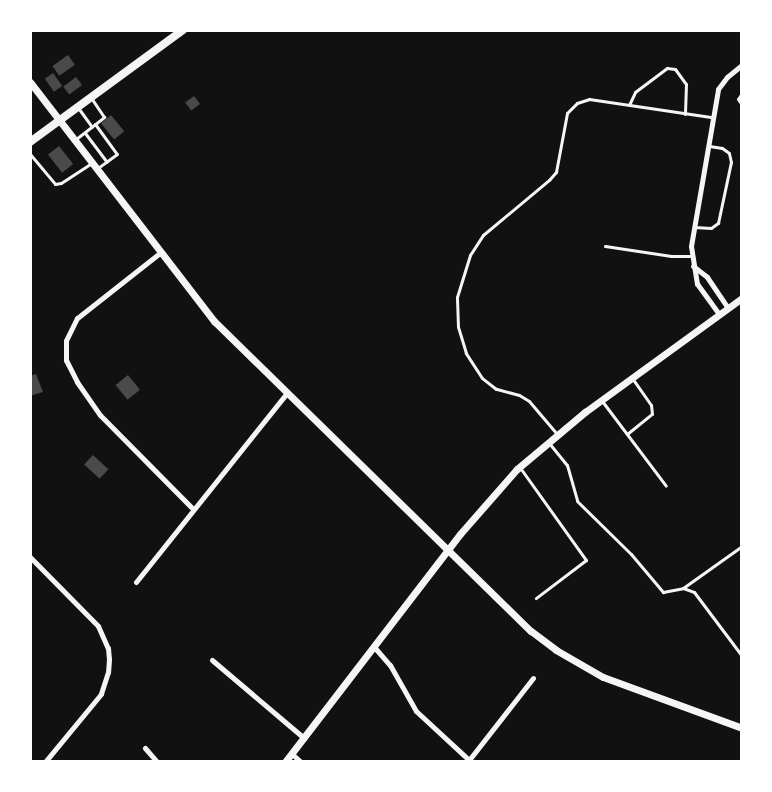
<!DOCTYPE html>
<html>
<head>
<meta charset="utf-8">
<style>
	body { margin:0 }
	#map { position:relative; width:772px; height:792px; overflow:hidden; background:#111; font-family:"Noto Serif",serif }
	div>[style] { position:absolute }
	.building>* { inset:0; background:#4a4a4a; transform-origin:0 0 }
	.service>* { height:3px; margin:-1.5px; padding:0 1.5px; transform-origin:1.5px; border-radius:1.5px; background:#f5f5f5 }
	.minor>* { height:5px; margin:-2.5px; padding:0 2.5px; transform-origin:2.5px; border-radius:2.5px; background:#f5f5f5 }
	.tertiary>* { height:7px; margin:-3.5px; padding:0 3.5px; transform-origin:3.5px; border-radius:3.5px; background:#f5f5f5 }
	.secondary>* { height:8px; margin:-4px; padding:0 4px; transform-origin:4px; border-radius:4px; background:#f5f5f5 }
	span { translate:-50% -50%; white-space:nowrap; text-align:center; line-height:1.15; -webkit-text-stroke:6px #fff; paint-order:stroke }
	.frame { position:absolute; inset:0; border:32px solid #fff; pointer-events:none }
</style>
</head>
<body>
<div id="map">
	<div class="building">
		<i style="left:68px;top:55px;width:12px;height:19px;rotate:55deg"></i>
		<i style="left:53px;top:73px;width:16px;height:10px;rotate:55deg"></i>
		<i style="left:76px;top:77px;width:10px;height:16px;rotate:53deg"></i>
		<i style="left:194px;top:96px;width:10px;height:11px;rotate:53deg"></i>
		<i style="left:111px;top:115px;width:21px;height:13px;rotate:51deg"></i>
		<i style="left:59px;top:146px;width:23px;height:14px;rotate:52deg"></i>
		<i style="clip-path:polygon(36px 374px,43px 392px,30px 396px,30px 376px)"></i>
		<i style="left:128px;top:375px;width:19px;height:16px;rotate:51deg"></i>
		<i style="left:93px;top:455px;width:21px;height:13px;rotate:43deg"></i>
	</div>
	<div class="service">
		<i style="left:742px;top:93px;width:7px;rotate:124deg"></i>
		<i style="left:738px;top:99px;width:7px;rotate:56deg"></i>
		<i style="left:629px;top:105px;width:14px;rotate:-65deg"></i>
		<i style="left:635px;top:92px;width:40px;rotate:-37deg"></i>
		<i style="left:667px;top:68px;width:8px;rotate:7deg"></i>
		<i style="left:675px;top:69px;width:19px;rotate:54deg"></i>
		<i style="left:686px;top:84px;width:30px;rotate:92deg"></i>
		<i style="left:79px;top:109px;width:22px;rotate:54deg"></i>
		<i style="left:95px;top:124px;width:37px;rotate:54deg"></i>
		<i style="left:117px;top:154px;width:24px;rotate:144deg"></i>
		<i style="left:85px;top:133px;width:36px;rotate:53deg"></i>
		<i style="left:76px;top:139px;width:36px;rotate:-38deg"></i>
		<i style="left:104px;top:117px;width:23px;rotate:-124deg"></i>
		<i style="left:30px;top:154px;width:39px;rotate:50deg"></i>
		<i style="left:55px;top:184px;width:6px;rotate:-9deg"></i>
		<i style="left:61px;top:183px;width:37px;rotate:-33deg"></i>
		<i style="left:694px;top:227px;width:17px;rotate:3deg"></i>
		<i style="left:711px;top:228px;width:9px;rotate:-36deg"></i>
		<i style="left:718px;top:223px;width:62px;rotate:-78deg"></i>
		<i style="left:731px;top:162px;width:9px;rotate:-103deg"></i>
		<i style="left:729px;top:153px;width:9px;rotate:-144deg"></i>
		<i style="left:722px;top:148px;width:13px;rotate:-171deg"></i>
		<i style="left:605px;top:246px;width:67px;rotate:8.6deg"></i>
		<i style="left:671px;top:256px;width:20px"></i>
		<i style="left:602px;top:401px;width:106px;rotate:53deg"></i>
		<i style="left:557px;top:434px;width:43px;rotate:-130.3deg"></i>
		<i style="left:529px;top:401px;width:12px;rotate:-149deg"></i>
		<i style="left:519px;top:395px;width:24px;rotate:-165deg"></i>
		<i style="left:496px;top:389px;width:18px;rotate:-142deg"></i>
		<i style="left:482px;top:378px;width:30px;rotate:-123deg"></i>
		<i style="left:466px;top:353px;width:27px;rotate:-107deg"></i>
		<i style="left:458px;top:327px;width:30px;rotate:-92deg"></i>
		<i style="left:457px;top:297px;width:44px;rotate:-72.8deg"></i>
		<i style="left:470px;top:255px;width:24px;rotate:-57deg"></i>
		<i style="left:483px;top:235px;width:86px;rotate:-39.8deg"></i>
		<i style="left:549px;top:180px;width:11px;rotate:-49deg"></i>
		<i style="left:556px;top:172px;width:60px;rotate:-79.4deg"></i>
		<i style="left:567px;top:113px;width:14px;rotate:-45deg"></i>
		<i style="left:577px;top:103px;width:13px;rotate:-18deg"></i>
		<i style="left:589px;top:99px;width:123px;rotate:8.4deg"></i>
		<i style="left:627px;top:434px;width:32px;rotate:-39deg"></i>
		<i style="left:652px;top:414px;width:9px;rotate:-96deg"></i>
		<i style="left:651px;top:405px;width:32px;rotate:-125deg"></i>
		<i style="left:549px;top:443px;width:28px;rotate:51deg"></i>
		<i style="left:567px;top:465px;width:37px;rotate:74deg"></i>
		<i style="left:577px;top:501px;width:76px;rotate:44.5deg"></i>
		<i style="left:631px;top:554px;width:50px;rotate:49.9deg"></i>
		<i style="left:663px;top:592px;width:20px;rotate:-11deg"></i>
		<i style="left:683px;top:588px;width:72px;rotate:-35.4deg"></i>
		<i style="left:521px;top:469px;width:112px;rotate:54.5deg"></i>
		<i style="left:586px;top:560px;width:63px;rotate:142.8deg"></i>
		<i style="left:683px;top:588px;width:12px;rotate:20deg"></i>
		<i style="left:694px;top:592px;width:80px;rotate:53.1deg"></i>
	</div>
	<div class="minor">
		<i style="left:161px;top:252px;width:107px;rotate:141.8deg"></i>
		<i style="left:77px;top:318px;width:25px;rotate:116deg"></i>
		<i style="left:66px;top:341px;width:19px;rotate:90deg"></i>
		<i style="left:66px;top:360px;width:25px;rotate:63deg"></i>
		<i style="left:77px;top:382px;width:40px;rotate:55.1deg"></i>
		<i style="left:100px;top:415px;width:132px;rotate:45.3deg"></i>
		<i style="left:693px;top:266px;width:18px;rotate:38deg"></i>
		<i style="left:707px;top:277px;width:37px;rotate:56deg"></i>
		<i style="left:719px;top:314px;width:37px;rotate:-126deg"></i>
		<i style="left:697px;top:284px;width:38px;rotate:-99deg"></i>
		<i style="left:691px;top:246px;width:159px;rotate:-80.2deg"></i>
		<i style="left:718px;top:89px;width:15px;rotate:-53deg"></i>
		<i style="left:727px;top:77px;width:19px;rotate:-39deg"></i>
		<i style="left:30px;top:557px;width:97px;rotate:45.4deg"></i>
		<i style="left:98px;top:626px;width:24px;rotate:66deg"></i>
		<i style="left:108px;top:648px;width:11px;rotate:85deg"></i>
		<i style="left:109px;top:659px;width:13px;rotate:94deg"></i>
		<i style="left:108px;top:672px;width:23px;rotate:108deg"></i>
		<i style="left:101px;top:694px;width:88px;rotate:129.5deg"></i>
		<i style="left:136px;top:582px;width:241px;rotate:-51.4deg"></i>
		<i style="left:375px;top:648px;width:23px;rotate:49deg"></i>
		<i style="left:390px;top:665px;width:53px;rotate:60.5deg"></i>
		<i style="left:416px;top:711px;width:75px;rotate:42.8deg"></i>
		<i style="left:212px;top:660px;width:121px;rotate:40.3deg"></i>
		<i style="left:145px;top:748px;width:18px;rotate:49deg"></i>
		<i style="left:292px;top:754px;width:12px;rotate:42deg"></i>
		<i style="left:469px;top:760px;width:104px;rotate:-52deg"></i>
	</div>
	<div class="tertiary">
		<i style="left:30px;top:82px;width:302px;rotate:52.4deg"></i>
		<i style="left:214px;top:321px;width:443px;rotate:44.4deg"></i>
		<i style="left:531px;top:631px;width:31px;rotate:37deg"></i>
		<i style="left:556px;top:650px;width:54px;rotate:29.9deg"></i>
		<i style="left:603px;top:677px;width:148px;rotate:20.1deg"></i>
		<i style="left:285px;top:762px;width:287px;rotate:-52.5deg"></i>
		<i style="left:460px;top:534px;width:86px;rotate:-48.8deg"></i>
		<i style="left:517px;top:469px;width:89px;rotate:-40deg"></i>
		<i style="left:585px;top:412px;width:194px;rotate:-36deg"></i>
	</div>
	<div class="secondary">
		<i style="left:30px;top:142px;width:190px;rotate:-36.2deg"></i>
	</div>
	<div class="frame"></div>
</div>
</body>
</html>
